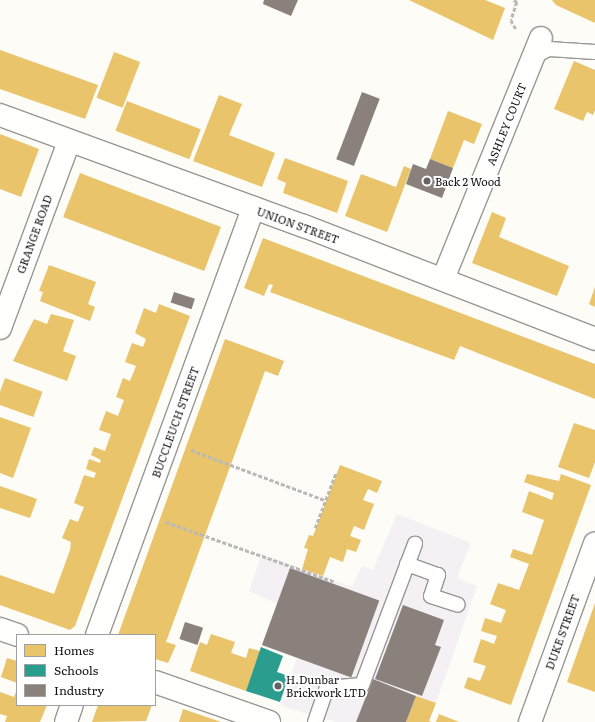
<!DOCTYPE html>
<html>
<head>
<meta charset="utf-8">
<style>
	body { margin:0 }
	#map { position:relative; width:595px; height:722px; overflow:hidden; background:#fdfcf7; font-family:Literata,serif }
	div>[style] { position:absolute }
	.industrial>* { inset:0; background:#f5f0f3 }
	.homes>* { inset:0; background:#e9c46a; transform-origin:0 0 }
	.schools>* { inset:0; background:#2a9d8f }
	.industry>* { inset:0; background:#8a817c; transform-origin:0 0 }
	.path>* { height:2.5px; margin-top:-1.25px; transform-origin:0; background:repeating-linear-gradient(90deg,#b9b9b8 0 4px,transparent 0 6px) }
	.roads { filter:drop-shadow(1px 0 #979795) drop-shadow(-1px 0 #979795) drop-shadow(0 1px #979795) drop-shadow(0 -1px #979795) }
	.lane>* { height:14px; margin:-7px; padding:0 7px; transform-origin:7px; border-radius:7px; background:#fffffe }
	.street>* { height:22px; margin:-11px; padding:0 11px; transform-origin:11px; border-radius:11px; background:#fffffe }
	.dots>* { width:11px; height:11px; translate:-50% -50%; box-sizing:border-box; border:2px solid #fff; border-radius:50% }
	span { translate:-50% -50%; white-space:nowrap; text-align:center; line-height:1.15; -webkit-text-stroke:4px #fff; paint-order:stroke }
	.street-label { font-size:11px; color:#111 }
	.poi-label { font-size:11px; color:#111 }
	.left { translate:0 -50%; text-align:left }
	.legend { position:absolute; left:16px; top:634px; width:140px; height:72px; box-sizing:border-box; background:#fff; border:1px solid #a0a0a0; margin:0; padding:5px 7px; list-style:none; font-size:12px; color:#111 }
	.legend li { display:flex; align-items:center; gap:8px; height:20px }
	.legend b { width:20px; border:1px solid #a0a0a0 }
</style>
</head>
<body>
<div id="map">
	<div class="industrial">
		<i style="clip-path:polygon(397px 514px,471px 543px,457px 578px,477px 586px,436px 703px,416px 696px,406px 722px,336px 722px,281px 706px,297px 658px,262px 645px,277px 604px,249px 591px,262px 554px,352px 587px,362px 566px,373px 570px)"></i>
	</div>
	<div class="homes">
		<i style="clip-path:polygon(409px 0,485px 0,505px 8px,493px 40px)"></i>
		<i style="clip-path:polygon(552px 0,595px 0,595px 23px,556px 5px)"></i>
		<i style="clip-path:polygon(0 50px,98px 85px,85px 119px,0 89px)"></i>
		<i style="left:114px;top:52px;width:28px;height:49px;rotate:21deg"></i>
		<i style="clip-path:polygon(574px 61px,595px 70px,595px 110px,593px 115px,587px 112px,583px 121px,554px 109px)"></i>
		<i style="clip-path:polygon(219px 95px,242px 104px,229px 135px,275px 153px,262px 187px,193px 161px)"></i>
		<i style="left:127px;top:101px;width:79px;height:32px;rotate:21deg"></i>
		<i style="clip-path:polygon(448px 111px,482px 124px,474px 144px,464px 140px,453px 168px,430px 159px)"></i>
		<i style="clip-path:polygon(0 134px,39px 149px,21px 197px,0 189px)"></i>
		<i style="clip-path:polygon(285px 158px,348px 181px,337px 213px,283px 193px,286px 183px,277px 179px)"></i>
		<i style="clip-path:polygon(404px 166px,411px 169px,387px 232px,345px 216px,361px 174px,396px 187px)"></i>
		<i style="left:80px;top:173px;width:151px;height:47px;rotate:21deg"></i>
		<i style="clip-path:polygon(492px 212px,506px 218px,499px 237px,569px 266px,557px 296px,472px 263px)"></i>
		<i style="clip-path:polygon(263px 238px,595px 364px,595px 399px,460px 346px,454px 360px,270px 292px,273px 285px,269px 284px,264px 296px,244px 288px)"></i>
		<i style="clip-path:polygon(49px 265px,96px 282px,88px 304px,95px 307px,90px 321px,40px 301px,43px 292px,39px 291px)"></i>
		<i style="clip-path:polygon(595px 287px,595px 307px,589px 304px)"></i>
		<i style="clip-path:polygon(159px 304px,190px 316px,75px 626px,70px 630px,0 605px,0 575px,54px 594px,70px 550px,71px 542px,62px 538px,70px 519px,78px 522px,84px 507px,74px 503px,84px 475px,94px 478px,96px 473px,86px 469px,89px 459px,100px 463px,101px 460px,91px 455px,94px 447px,105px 451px,111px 434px,99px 430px,106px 411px,118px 416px,124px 400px,116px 397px,123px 378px,130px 381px,136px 366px,125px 362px,132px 343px,143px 347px,146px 339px,135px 333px,144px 308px,156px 313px)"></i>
		<i style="clip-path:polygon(51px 314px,74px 320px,63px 351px,76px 356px,67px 381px,13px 361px,34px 319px,47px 324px)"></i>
		<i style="clip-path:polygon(225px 339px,284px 361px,278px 376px,265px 371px,166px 642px,176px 645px,168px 663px,155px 659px,155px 635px,118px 635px)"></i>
		<i style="left:5px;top:378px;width:40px;height:27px;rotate:20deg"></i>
		<i style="clip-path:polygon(0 417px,31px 428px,13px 478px,0 473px)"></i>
		<i style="clip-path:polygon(574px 423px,595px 430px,595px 462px,589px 478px,558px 467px)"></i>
		<i style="clip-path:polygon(340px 465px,382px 481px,377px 493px,368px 489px,363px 500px,374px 504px,364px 530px,354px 526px,350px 536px,361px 540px,356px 552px,347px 549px,343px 562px,330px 557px,323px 576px,302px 569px,308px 549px,304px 548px,309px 535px,313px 536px)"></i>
		<i style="clip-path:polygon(527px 474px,559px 481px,561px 474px,591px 485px,511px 705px,464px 688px,468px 677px,480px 681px,486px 666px,473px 662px,481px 639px,494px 644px,497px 636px,481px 631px,485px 618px,501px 623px,506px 610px,490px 604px,498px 583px,519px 590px,529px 564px,510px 557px,513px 549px,532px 555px,544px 520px,522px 512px,529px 491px,552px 500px,554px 493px,524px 482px)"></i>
		<i style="clip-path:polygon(0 486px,37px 499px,30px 518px,0 508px)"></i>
		<i style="clip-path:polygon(595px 603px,595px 692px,567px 682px)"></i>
		<i style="clip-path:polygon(211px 634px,235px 642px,231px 653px,246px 658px,249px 648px,260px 651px,246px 691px,190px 671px,200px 642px,207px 645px)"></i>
		<i style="clip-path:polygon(7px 658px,17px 661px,17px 683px,1px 677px)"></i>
		<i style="clip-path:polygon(17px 689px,17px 705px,47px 705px,40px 722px,5px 722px,7px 716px,0 714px,0 692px,14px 697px)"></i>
		<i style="clip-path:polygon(416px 696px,436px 703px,429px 721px,432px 722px,406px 722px)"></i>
		<i style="clip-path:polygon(98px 705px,152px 705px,146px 721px,92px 722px)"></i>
		<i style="clip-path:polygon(183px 709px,221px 722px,179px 722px)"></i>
		<i style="clip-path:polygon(439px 714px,459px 722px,436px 722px)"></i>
	</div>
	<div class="schools">
		<i style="clip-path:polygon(261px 647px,283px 656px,277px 672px,289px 676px,280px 702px,246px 691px)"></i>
	</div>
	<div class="industry">
		<i style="clip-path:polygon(264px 0,298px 0,291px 16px,263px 4px)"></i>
		<i style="left:362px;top:92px;width:19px;height:72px;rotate:21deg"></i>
		<i style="clip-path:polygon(430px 159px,453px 168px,442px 198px,406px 184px,413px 164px,426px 169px)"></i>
		<i style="left:174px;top:292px;width:22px;height:11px;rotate:18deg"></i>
		<i style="left:290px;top:568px;width:95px;height:82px;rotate:20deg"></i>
		<i style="clip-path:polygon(403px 605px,444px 620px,435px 645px,441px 647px,422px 696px,375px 679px)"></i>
		<i style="left:185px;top:622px;width:19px;height:18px;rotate:18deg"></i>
		<i style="clip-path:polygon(373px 679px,416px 696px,406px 722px,356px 722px)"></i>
	</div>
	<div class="path">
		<i style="left:514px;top:0;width:4px;rotate:34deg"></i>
		<i style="left:517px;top:2px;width:19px;rotate:108deg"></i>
		<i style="left:511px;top:20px;width:10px;rotate:61deg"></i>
		<i style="left:191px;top:450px;width:143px;rotate:20.5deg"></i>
		<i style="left:166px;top:522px;width:179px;rotate:19.5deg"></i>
		<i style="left:315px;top:528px;width:60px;rotate:-69.4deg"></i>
	</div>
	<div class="roads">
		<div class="lane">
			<i style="left:533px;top:57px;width:18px;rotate:-27deg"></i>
			<i style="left:549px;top:49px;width:46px;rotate:3.7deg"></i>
			<i style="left:407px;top:564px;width:33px;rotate:20deg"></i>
			<i style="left:438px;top:575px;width:22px;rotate:108deg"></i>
			<i style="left:431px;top:596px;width:28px;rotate:18deg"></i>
			<i style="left:315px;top:722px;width:36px;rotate:-71deg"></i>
			<i style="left:327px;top:688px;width:35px;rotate:-5deg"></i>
			<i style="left:362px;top:685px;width:151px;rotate:-69.4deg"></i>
		</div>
		<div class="street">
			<i style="left:0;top:115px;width:324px;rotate:20.1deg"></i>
			<i style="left:304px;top:226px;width:312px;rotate:21.2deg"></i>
			<i style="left:443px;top:279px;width:260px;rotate:-67.9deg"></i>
			<i style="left:0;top:328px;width:199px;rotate:-69.7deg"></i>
			<i style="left:0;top:629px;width:18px;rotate:19deg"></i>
			<i style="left:97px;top:635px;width:455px;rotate:-69.9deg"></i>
			<i style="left:155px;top:682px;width:121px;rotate:19.3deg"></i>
			<i style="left:66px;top:722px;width:18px;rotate:-71deg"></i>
			<i style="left:530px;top:722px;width:190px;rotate:-70deg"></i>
		</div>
	</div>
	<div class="dots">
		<i style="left:427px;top:181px;background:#646362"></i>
		<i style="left:278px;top:686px;background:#646362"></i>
	</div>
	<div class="street-label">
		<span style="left:506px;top:124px;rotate:-68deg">ASHLEY COURT</span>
		<span style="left:298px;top:225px;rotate:20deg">UNION STREET</span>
		<span style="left:34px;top:234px;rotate:-70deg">GRANGE ROAD</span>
		<span style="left:175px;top:422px;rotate:-70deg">BUCCLEUCH STREET</span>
		<span style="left:562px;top:632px;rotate:-70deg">DUKE STREET</span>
	</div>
	<div class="poi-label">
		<span class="left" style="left:435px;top:181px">Back 2 Wood</span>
		<span class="left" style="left:286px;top:686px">H.Dunbar<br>Brickwork LTD</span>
	</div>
	<ul class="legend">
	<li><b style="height:11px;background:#e9c46a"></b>Homes</li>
	<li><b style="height:11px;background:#2a9d8f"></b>Schools</li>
	<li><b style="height:11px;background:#8a817c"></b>Industry</li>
	</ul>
</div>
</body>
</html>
